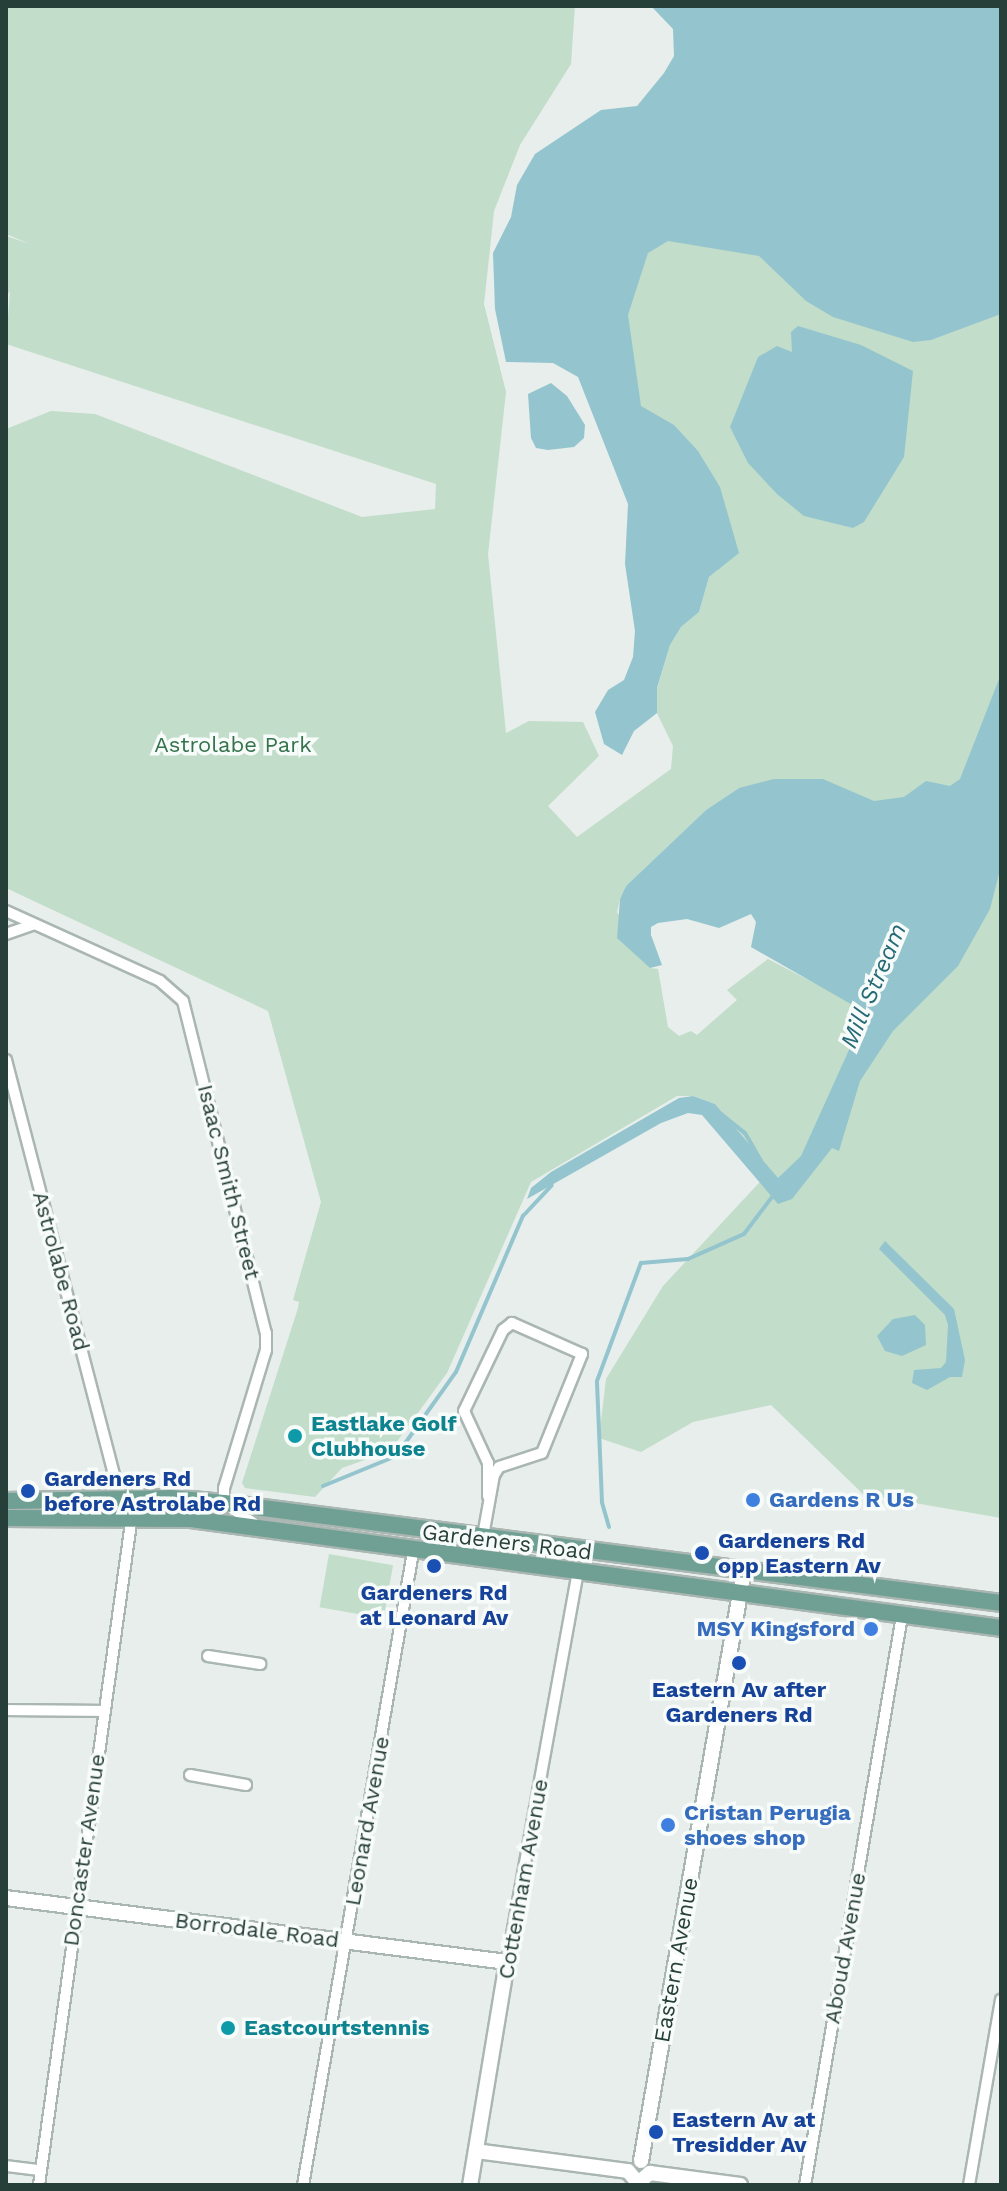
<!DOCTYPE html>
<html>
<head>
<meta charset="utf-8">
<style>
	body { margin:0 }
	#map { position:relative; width:1007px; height:2191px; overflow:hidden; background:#e7eeeb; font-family:"Work Sans",sans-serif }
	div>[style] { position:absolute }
	.green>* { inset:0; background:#c2ddc9; transform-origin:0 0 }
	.water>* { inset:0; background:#94c5ce }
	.stream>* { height:4px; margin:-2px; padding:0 2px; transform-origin:2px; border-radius:2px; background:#94c5ce }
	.roads { filter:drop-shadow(2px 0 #aab6b2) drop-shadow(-2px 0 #aab6b2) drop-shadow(0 2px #aab6b2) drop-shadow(0 -2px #aab6b2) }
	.street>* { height:10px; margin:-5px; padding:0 5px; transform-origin:5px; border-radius:5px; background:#fff }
	.secondary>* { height:14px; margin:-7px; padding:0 7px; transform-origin:7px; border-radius:7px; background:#fff }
	.primary>* { height:16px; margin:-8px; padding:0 8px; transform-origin:8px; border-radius:8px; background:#6fa093 }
	.dots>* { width:22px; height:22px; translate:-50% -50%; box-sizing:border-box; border:4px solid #f7fbf9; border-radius:50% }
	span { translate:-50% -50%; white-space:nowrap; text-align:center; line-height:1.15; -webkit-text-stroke:7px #f7fbf9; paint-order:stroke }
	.park-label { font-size:22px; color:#34734c }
	.street-label { font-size:22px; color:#273f39 }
	.culture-label { font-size:22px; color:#0d838f; font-weight:700 }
	.left { translate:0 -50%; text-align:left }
	.transit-label { font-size:22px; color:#164399; font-weight:700 }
	.shop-label { font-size:22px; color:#366cbe; font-weight:700 }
	.right { translate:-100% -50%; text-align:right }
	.water-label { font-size:24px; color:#256a77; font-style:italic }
	.frame { position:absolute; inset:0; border:8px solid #273f39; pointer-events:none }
</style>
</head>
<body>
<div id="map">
	<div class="green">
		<i style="clip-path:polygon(evenodd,6px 6px,575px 6px,571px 64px,520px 145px,494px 211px,484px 304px,506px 392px,488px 554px,506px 733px,529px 721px,583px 722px,599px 756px,548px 806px,577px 837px,671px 769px,673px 746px,657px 713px,657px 689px,670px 645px,681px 627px,699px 612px,709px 577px,718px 570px,631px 418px,616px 328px,643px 222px,1001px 287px,1001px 1518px,863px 1494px,771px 1405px,693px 1422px,641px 1452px,599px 1438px,606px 1379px,663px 1286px,771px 1170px,715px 1104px,693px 1096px,677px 1096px,531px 1182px,447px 1373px,390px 1451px,342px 1468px,315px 1497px,245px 1488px,242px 1483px,298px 1308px,299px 1302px,293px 1300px,321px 1202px,268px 1011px,6px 888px,6px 429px,51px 411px,95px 414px,362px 517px,435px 509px,436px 484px,6px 344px,10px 291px,6px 297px,6px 236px,30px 244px,6px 234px,6px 6px,739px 788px,931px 941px,858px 1024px,860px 1015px,849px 1001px,768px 959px,727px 990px,737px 1000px,697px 1035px,691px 1031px,679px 1036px,668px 1027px,658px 969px,650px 968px,617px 912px,620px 899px,626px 886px,706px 810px,739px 788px)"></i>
		<i style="left:329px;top:1554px;width:65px;height:54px;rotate:10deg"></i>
	</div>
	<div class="water">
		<i style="clip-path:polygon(651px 6px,1001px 6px,1001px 314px,931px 340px,913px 342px,833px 317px,806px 301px,759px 256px,668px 241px,648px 253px,628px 315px,641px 406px,674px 425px,698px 451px,720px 487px,739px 553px,709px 577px,699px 612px,681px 627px,670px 645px,657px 688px,657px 713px,634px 731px,622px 755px,604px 744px,595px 712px,608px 690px,624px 680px,633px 657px,635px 631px,625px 564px,628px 504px,578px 377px,553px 363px,506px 362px,495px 309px,493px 253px,511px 217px,517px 185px,535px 154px,601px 110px,637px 106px,664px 73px,674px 56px,673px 29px)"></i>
		<i style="clip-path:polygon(798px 326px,861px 345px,913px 371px,904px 457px,864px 522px,853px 528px,804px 516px,777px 494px,748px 463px,730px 427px,758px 357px,777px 346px,792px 352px,791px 332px)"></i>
		<i style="clip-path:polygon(551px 383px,567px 396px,585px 425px,584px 438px,574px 447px,548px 450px,536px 448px,531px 438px,528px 394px)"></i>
		<i style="clip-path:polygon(1001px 674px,1001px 866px,990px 909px,958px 966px,893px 1031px,860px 1081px,839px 1151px,832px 1148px,792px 1199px,778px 1204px,702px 1115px,688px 1113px,661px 1123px,527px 1199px,531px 1188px,551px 1172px,679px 1098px,693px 1096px,715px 1104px,778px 1178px,801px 1156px,853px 1041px,860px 1015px,856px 1007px,751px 947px,756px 922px,751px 914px,719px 928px,687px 919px,658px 923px,651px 927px,651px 935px,662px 965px,650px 968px,617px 938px,620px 899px,626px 886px,706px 810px,739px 788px,774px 779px,823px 779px,874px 801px,904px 797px,926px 781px,950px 786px,960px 779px)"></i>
		<i style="clip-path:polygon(885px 1241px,954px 1309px,965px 1360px,962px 1377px,950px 1377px,927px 1390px,912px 1383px,914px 1370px,941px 1368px,946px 1362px,948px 1325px,945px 1315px,879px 1249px)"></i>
		<i style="clip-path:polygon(915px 1315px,925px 1325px,926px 1345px,902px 1356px,885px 1351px,877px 1336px,893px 1319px)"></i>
	</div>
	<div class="stream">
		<i style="left:715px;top:1109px;width:38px;rotate:39deg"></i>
		<i style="left:745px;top:1133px;width:32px;rotate:60deg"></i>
		<i style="left:323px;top:1486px;width:79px;rotate:-22.3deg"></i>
		<i style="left:396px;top:1456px;width:103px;rotate:-54.5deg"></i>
		<i style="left:456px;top:1372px;width:170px;rotate:-66.8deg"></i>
		<i style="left:523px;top:1216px;width:42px;rotate:-46.9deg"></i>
		<i style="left:609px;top:1527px;width:26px;rotate:-106deg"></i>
		<i style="left:602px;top:1502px;width:121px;rotate:-92.4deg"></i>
		<i style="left:597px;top:1381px;width:126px;rotate:-69.6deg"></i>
		<i style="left:641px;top:1263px;width:47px;rotate:-4.9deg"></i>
		<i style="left:688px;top:1259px;width:61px;rotate:-24.1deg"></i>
		<i style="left:744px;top:1234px;width:51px;rotate:-52.9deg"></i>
	</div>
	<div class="roads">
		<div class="street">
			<i style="left:6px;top:911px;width:169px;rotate:24.4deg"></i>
			<i style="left:160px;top:981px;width:30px;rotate:41deg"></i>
			<i style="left:183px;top:1001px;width:342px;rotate:76deg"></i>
			<i style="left:266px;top:1333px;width:17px;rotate:90deg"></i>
			<i style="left:266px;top:1350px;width:144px;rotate:106.9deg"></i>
			<i style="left:224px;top:1488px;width:15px;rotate:90deg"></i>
			<i style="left:224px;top:1503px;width:36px;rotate:34deg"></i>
			<i style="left:6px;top:934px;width:28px;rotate:-19deg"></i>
			<i style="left:6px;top:1060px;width:435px;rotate:75.4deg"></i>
			<i style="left:483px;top:1536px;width:62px;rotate:-79.8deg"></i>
			<i style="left:494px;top:1475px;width:9px;rotate:-58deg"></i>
			<i style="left:499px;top:1467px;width:45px;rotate:-18deg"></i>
			<i style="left:542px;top:1453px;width:107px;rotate:-68deg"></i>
			<i style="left:582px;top:1354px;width:77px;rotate:-156.1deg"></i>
			<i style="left:512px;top:1323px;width:11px;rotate:142deg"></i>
			<i style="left:503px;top:1330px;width:90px;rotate:115.7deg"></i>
			<i style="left:464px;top:1411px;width:57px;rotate:65.2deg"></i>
			<i style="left:488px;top:1463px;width:33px;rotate:90deg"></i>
			<i style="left:208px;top:1656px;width:53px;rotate:8.7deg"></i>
			<i style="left:6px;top:1710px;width:99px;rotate:0.6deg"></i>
			<i style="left:190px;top:1775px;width:57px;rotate:10.1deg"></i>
			<i style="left:507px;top:1962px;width:395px;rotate:-79.7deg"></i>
			<i style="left:6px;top:2166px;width:35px;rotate:7deg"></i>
			<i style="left:39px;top:2185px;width:675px;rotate:-82.09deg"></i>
			<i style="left:303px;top:2185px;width:642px;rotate:-80.14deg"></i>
			<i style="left:805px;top:2185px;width:577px;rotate:-80.33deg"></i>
			<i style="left:969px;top:2185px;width:188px;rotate:-80.2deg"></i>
		</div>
		<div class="secondary">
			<i style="left:6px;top:1898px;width:505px;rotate:7.28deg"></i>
			<i style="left:507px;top:1962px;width:226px;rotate:99.4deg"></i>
			<i style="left:476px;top:2151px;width:153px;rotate:7.5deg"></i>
			<i style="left:641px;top:2161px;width:600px;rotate:-80.11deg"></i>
			<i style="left:628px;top:2171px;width:16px;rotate:50deg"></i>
			<i style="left:638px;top:2183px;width:16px;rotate:-40deg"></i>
			<i style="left:650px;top:2173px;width:91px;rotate:7.6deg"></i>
		</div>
		<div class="primary">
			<i style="left:6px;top:1501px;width:164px;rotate:-1deg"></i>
			<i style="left:170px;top:1498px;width:54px;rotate:5.3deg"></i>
			<i style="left:224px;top:1503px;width:783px;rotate:7.33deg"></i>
			<i style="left:6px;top:1518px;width:185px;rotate:0.3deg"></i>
			<i style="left:191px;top:1519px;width:817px;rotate:7.66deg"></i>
		</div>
	</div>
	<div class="dots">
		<i style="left:295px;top:1436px;background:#0f9aa8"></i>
		<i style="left:28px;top:1491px;background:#1a4fb4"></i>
		<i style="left:753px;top:1500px;background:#3f7fe0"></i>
		<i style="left:702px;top:1553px;background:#1a4fb4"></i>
		<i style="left:434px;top:1566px;background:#1a4fb4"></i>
		<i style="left:871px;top:1629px;background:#3f7fe0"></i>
		<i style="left:739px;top:1663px;background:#1a4fb4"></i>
		<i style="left:668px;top:1825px;background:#3f7fe0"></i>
		<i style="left:228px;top:2028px;background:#0f9aa8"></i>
		<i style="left:656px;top:2132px;background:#1a4fb4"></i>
	</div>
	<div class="park-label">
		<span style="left:233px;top:745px">Astrolabe Park</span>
	</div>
	<div class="street-label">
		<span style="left:229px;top:1182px;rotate:76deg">Isaac Smith Street</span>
		<span style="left:61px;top:1271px;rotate:75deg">Astrolabe Road</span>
		<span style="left:507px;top:1542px;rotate:7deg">Gardeners Road</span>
		<span style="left:367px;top:1821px;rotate:-80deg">Leonard Avenue</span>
		<span style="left:84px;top:1850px;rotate:-82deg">Doncaster Avenue</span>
		<span style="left:523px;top:1879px;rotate:-80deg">Cottenham Avenue</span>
		<span style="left:257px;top:1930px;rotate:7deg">Borrodale Road</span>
		<span style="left:845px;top:1948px;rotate:-80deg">Aboud Avenue</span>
		<span style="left:676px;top:1960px;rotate:-80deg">Eastern Avenue</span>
	</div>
	<div class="culture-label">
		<span class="left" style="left:311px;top:1436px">Eastlake Golf<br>Clubhouse</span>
		<span class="left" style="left:244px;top:2028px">Eastcourtstennis</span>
	</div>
	<div class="transit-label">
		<span class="left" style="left:44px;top:1491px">Gardeners Rd<br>before Astrolabe Rd</span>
		<span class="left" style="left:718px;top:1553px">Gardeners Rd<br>opp Eastern Av</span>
		<span style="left:434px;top:1605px">Gardeners Rd<br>at Leonard Av</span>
		<span style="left:739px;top:1702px">Eastern Av after<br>Gardeners Rd</span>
		<span class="left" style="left:672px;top:2132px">Eastern Av at<br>Tresidder Av</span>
	</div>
	<div class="shop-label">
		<span class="left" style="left:769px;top:1500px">Gardens R Us</span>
		<span class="right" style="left:855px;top:1629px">MSY Kingsford</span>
		<span class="left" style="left:684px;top:1825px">Cristan Perugia<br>shoes shop</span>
	</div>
	<div class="water-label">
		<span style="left:874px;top:986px;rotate:-67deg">Mill Stream</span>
	</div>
	<div class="frame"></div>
</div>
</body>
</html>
